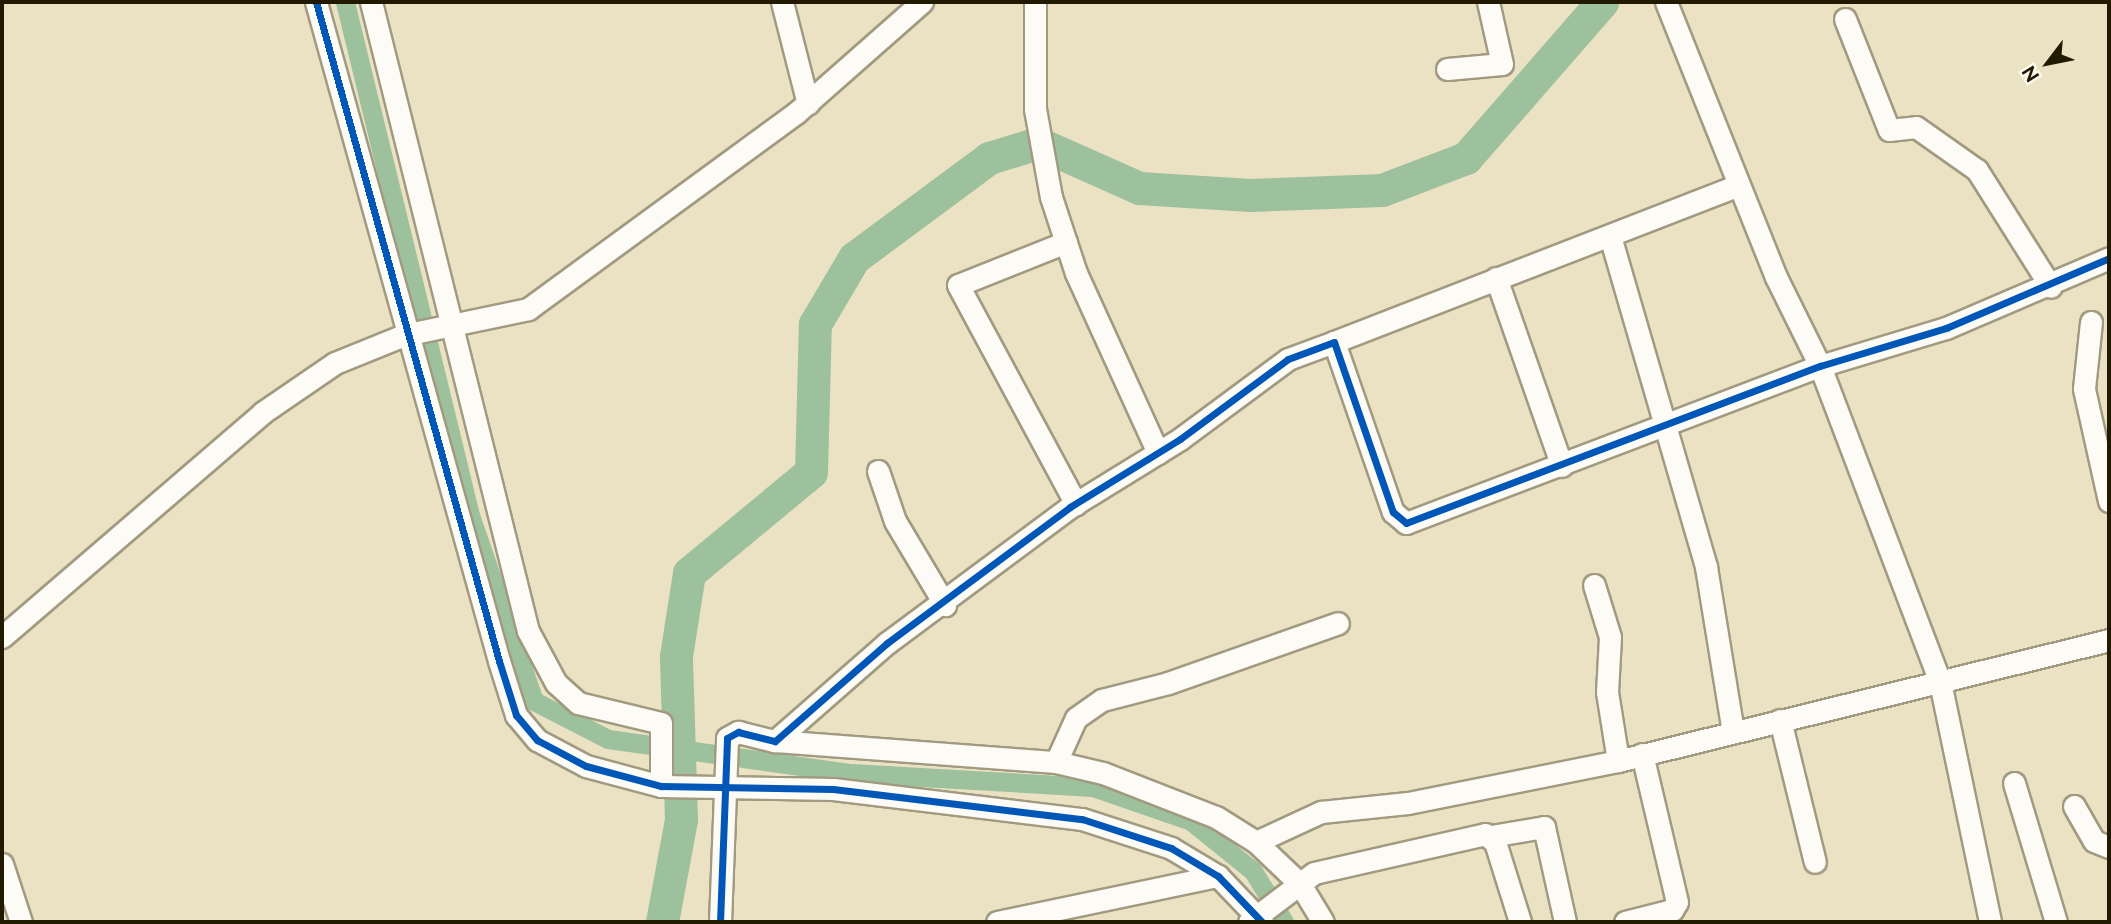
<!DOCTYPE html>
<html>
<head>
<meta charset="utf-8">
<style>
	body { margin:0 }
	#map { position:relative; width:2111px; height:924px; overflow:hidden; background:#ebe2c4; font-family:Raleway,sans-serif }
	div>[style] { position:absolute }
	.canal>* { height:19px; margin:-9.5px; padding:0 9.5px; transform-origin:9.5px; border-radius:9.5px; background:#9dc19c }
	.river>* { height:33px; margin:-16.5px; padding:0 16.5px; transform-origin:16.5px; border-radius:16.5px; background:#9dc19c }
	.roads { filter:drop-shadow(2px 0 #a29a80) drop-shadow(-2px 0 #a29a80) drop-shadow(0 2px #a29a80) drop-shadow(0 -2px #a29a80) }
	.minor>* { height:21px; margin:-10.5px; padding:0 10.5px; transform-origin:10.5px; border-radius:10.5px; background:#fcfbf6 }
	.cycleway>* { height:7px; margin:-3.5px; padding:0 3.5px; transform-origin:3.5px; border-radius:3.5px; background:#0057b8 }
	span { translate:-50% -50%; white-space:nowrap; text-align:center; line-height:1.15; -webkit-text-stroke:5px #fcf8eb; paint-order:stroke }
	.frame { position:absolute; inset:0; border:4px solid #211900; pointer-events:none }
	.north { position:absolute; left:2013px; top:28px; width:70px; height:70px; -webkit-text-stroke:5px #fcf8eb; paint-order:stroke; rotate:238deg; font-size:19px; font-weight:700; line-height:28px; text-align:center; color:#211900 }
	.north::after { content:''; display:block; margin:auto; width:24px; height:32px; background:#211900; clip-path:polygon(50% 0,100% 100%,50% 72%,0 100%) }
</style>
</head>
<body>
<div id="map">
	<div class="canal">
		<i style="left:345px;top:2px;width:528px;rotate:76.31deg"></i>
		<i style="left:470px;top:515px;width:197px;rotate:71deg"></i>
		<i style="left:534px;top:701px;width:83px;rotate:27.2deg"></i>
		<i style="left:608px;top:739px;width:245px;rotate:8deg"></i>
		<i style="left:851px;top:773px;width:242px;rotate:3.3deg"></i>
		<i style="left:1093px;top:787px;width:104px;rotate:19.1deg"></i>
		<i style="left:1191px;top:821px;width:80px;rotate:38.9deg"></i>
		<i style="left:1253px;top:871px;width:60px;rotate:58.7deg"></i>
	</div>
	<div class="river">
		<i style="left:662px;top:922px;width:105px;rotate:-79.5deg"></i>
		<i style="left:681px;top:819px;width:163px;rotate:-91.8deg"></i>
		<i style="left:676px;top:656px;width:84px;rotate:-81.1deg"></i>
		<i style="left:689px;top:573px;width:158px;rotate:-39.6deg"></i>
		<i style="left:811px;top:472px;width:148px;rotate:-88.5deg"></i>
		<i style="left:815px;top:324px;width:77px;rotate:-59.4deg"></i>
		<i style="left:854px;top:258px;width:168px;rotate:-36.5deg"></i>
		<i style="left:989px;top:158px;width:51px;rotate:-17deg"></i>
		<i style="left:1038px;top:143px;width:111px;rotate:24deg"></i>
		<i style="left:1139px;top:188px;width:111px;rotate:3.6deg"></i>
		<i style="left:1250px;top:195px;width:132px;rotate:-2.2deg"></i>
		<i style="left:1382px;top:190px;width:90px;rotate:-20.9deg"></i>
		<i style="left:1466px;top:158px;width:207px;rotate:-48.9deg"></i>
	</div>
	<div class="roads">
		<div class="minor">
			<i style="left:316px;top:2px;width:684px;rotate:74.48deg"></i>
			<i style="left:499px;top:661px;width:57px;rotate:72.5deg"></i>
			<i style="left:516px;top:715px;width:33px;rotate:50deg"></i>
			<i style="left:537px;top:740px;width:55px;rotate:28deg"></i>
			<i style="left:586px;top:766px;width:78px;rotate:14.9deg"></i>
			<i style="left:661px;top:786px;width:172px;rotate:1deg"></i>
			<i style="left:833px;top:789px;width:251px;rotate:6.9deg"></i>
			<i style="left:1082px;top:819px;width:94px;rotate:18deg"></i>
			<i style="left:1171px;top:848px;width:55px;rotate:30.8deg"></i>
			<i style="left:1218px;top:876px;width:64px;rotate:46.3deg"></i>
			<i style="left:371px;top:2px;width:648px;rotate:75.99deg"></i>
			<i style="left:528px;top:631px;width:59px;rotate:61.7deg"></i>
			<i style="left:556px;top:683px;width:30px;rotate:42deg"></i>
			<i style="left:578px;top:703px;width:85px;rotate:13.5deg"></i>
			<i style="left:661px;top:723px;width:63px;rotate:90deg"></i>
			<i style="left:782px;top:2px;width:105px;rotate:75.7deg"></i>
			<i style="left:1035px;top:2px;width:107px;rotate:90deg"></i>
			<i style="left:1035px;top:109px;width:89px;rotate:79.7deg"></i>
			<i style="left:1051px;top:197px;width:80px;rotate:71.8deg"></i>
			<i style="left:1076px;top:273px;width:198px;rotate:65.5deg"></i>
			<i style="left:1666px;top:2px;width:296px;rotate:68.2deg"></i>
			<i style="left:1776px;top:277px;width:99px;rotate:63.7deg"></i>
			<i style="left:1820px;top:366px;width:338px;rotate:69.2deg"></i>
			<i style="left:1940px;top:682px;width:245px;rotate:78.2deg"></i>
			<i style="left:1845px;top:19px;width:119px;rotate:68.4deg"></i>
			<i style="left:1889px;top:130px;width:27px;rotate:-6deg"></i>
			<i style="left:1916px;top:127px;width:75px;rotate:35.2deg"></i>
			<i style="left:1977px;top:170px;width:138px;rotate:57.7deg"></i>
			<i style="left:1447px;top:69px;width:55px;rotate:-5.2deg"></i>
			<i style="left:1502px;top:64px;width:64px;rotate:-102.7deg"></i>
			<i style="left:1610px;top:236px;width:345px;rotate:73.8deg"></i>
			<i style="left:1706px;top:567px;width:166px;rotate:80.7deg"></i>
			<i style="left:1066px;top:242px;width:116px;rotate:158.3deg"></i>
			<i style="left:958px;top:285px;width:249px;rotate:61.7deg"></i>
			<i style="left:1496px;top:278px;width:199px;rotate:70.7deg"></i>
			<i style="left:2091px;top:322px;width:67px;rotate:96deg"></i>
			<i style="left:2084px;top:389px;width:115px;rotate:77.4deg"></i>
			<i style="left:1334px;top:342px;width:433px;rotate:-21.2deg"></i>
			<i style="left:878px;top:471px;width:53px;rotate:71.2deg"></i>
			<i style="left:895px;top:521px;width:98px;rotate:59.2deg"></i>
			<i style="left:1594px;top:585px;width:54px;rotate:72.9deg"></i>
			<i style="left:1610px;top:637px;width:55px;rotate:93.1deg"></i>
			<i style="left:1607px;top:692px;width:70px;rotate:80.9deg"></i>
			<i style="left:2px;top:637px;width:343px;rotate:-40.7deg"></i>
			<i style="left:262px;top:413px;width:88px;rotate:-34.4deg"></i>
			<i style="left:335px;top:363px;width:74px;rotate:-22.1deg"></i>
			<i style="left:404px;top:335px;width:127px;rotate:-11.8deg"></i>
			<i style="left:528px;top:309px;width:332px;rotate:-36.2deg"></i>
			<i style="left:796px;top:113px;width:168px;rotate:-41.4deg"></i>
			<i style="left:1780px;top:720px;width:146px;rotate:76.2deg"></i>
			<i style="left:775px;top:741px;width:282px;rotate:4.3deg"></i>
			<i style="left:1056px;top:762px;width:48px;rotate:13.2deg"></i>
			<i style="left:1103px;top:773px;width:121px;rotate:21.3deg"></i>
			<i style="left:1216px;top:817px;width:47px;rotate:32deg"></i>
			<i style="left:1256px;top:842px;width:61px;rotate:43.7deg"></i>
			<i style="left:1300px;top:884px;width:44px;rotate:58.8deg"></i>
			<i style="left:1056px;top:762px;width:48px;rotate:-65.6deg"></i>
			<i style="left:1076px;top:718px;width:32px;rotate:-35deg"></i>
			<i style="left:1102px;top:700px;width:68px;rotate:-14.4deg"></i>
			<i style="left:1168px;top:683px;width:180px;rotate:-19.4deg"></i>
			<i style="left:2014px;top:783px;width:145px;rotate:73.2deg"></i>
			<i style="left:2074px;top:806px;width:40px;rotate:60.3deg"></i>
			<i style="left:2094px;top:841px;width:16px;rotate:22deg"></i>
			<i style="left:1491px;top:836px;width:54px;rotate:-9.6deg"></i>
			<i style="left:1544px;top:827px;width:97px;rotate:77.5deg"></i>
			<i style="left:1256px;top:842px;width:72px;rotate:-24.8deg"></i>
			<i style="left:1321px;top:812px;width:87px;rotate:-5.9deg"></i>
			<i style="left:1408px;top:803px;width:214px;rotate:-11.3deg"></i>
			<i style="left:1618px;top:761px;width:506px;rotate:-13.84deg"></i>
			<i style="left:2px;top:864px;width:61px;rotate:71.9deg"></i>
			<i style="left:720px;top:922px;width:184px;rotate:-87.8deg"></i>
			<i style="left:727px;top:738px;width:13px;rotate:-29deg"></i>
			<i style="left:738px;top:732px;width:38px;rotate:14deg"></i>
			<i style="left:775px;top:741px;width:149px;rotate:-41.2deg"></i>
			<i style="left:887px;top:643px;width:228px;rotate:-36.6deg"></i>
			<i style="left:1070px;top:507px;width:129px;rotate:-31.7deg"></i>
			<i style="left:1180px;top:439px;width:134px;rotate:-36.5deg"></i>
			<i style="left:1288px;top:359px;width:49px;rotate:-20.3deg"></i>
			<i style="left:1334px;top:342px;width:180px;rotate:70.9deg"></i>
			<i style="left:1393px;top:512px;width:17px;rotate:40deg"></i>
			<i style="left:1406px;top:523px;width:443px;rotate:-20.8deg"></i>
			<i style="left:1820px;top:366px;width:132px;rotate:-16.8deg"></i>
			<i style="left:1946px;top:328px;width:177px;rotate:-23.2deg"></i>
			<i style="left:997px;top:922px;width:226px;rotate:-11.8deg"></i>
			<i style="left:1249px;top:922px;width:81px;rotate:-37deg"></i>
			<i style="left:1314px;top:873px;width:175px;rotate:-12.8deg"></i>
			<i style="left:1485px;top:834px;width:13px;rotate:39deg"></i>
			<i style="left:1495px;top:842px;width:84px;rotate:72.6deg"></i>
			<i style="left:1625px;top:922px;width:49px;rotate:-14.3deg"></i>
			<i style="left:1672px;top:910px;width:9px;rotate:-58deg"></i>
			<i style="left:1677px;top:902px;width:152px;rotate:-103.3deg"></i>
		</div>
	</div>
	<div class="cycleway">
		<i style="left:316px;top:2px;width:684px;rotate:74.48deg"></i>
		<i style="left:499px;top:661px;width:57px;rotate:72.5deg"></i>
		<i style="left:516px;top:715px;width:33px;rotate:50deg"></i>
		<i style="left:537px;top:740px;width:55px;rotate:28deg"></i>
		<i style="left:586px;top:766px;width:78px;rotate:14.9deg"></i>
		<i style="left:661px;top:786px;width:172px;rotate:1deg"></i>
		<i style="left:833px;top:789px;width:251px;rotate:6.9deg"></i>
		<i style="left:1082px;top:819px;width:94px;rotate:18deg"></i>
		<i style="left:1171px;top:848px;width:55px;rotate:30.8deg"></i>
		<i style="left:1218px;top:876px;width:64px;rotate:46.3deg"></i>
		<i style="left:720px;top:922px;width:184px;rotate:-87.8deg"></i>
		<i style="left:727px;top:738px;width:13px;rotate:-29deg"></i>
		<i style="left:738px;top:732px;width:38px;rotate:14deg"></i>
		<i style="left:775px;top:741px;width:149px;rotate:-41.2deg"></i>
		<i style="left:887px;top:643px;width:228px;rotate:-36.6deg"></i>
		<i style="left:1070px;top:507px;width:129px;rotate:-31.7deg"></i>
		<i style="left:1180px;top:439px;width:134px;rotate:-36.5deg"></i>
		<i style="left:1288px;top:359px;width:49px;rotate:-20.3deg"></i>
		<i style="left:1334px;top:342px;width:180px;rotate:70.9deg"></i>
		<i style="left:1393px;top:512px;width:17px;rotate:40deg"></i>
		<i style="left:1406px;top:523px;width:443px;rotate:-20.8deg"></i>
		<i style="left:1820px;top:366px;width:132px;rotate:-16.8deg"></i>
		<i style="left:1946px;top:328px;width:177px;rotate:-23.2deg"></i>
	</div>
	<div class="frame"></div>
	<div class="north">N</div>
</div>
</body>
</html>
